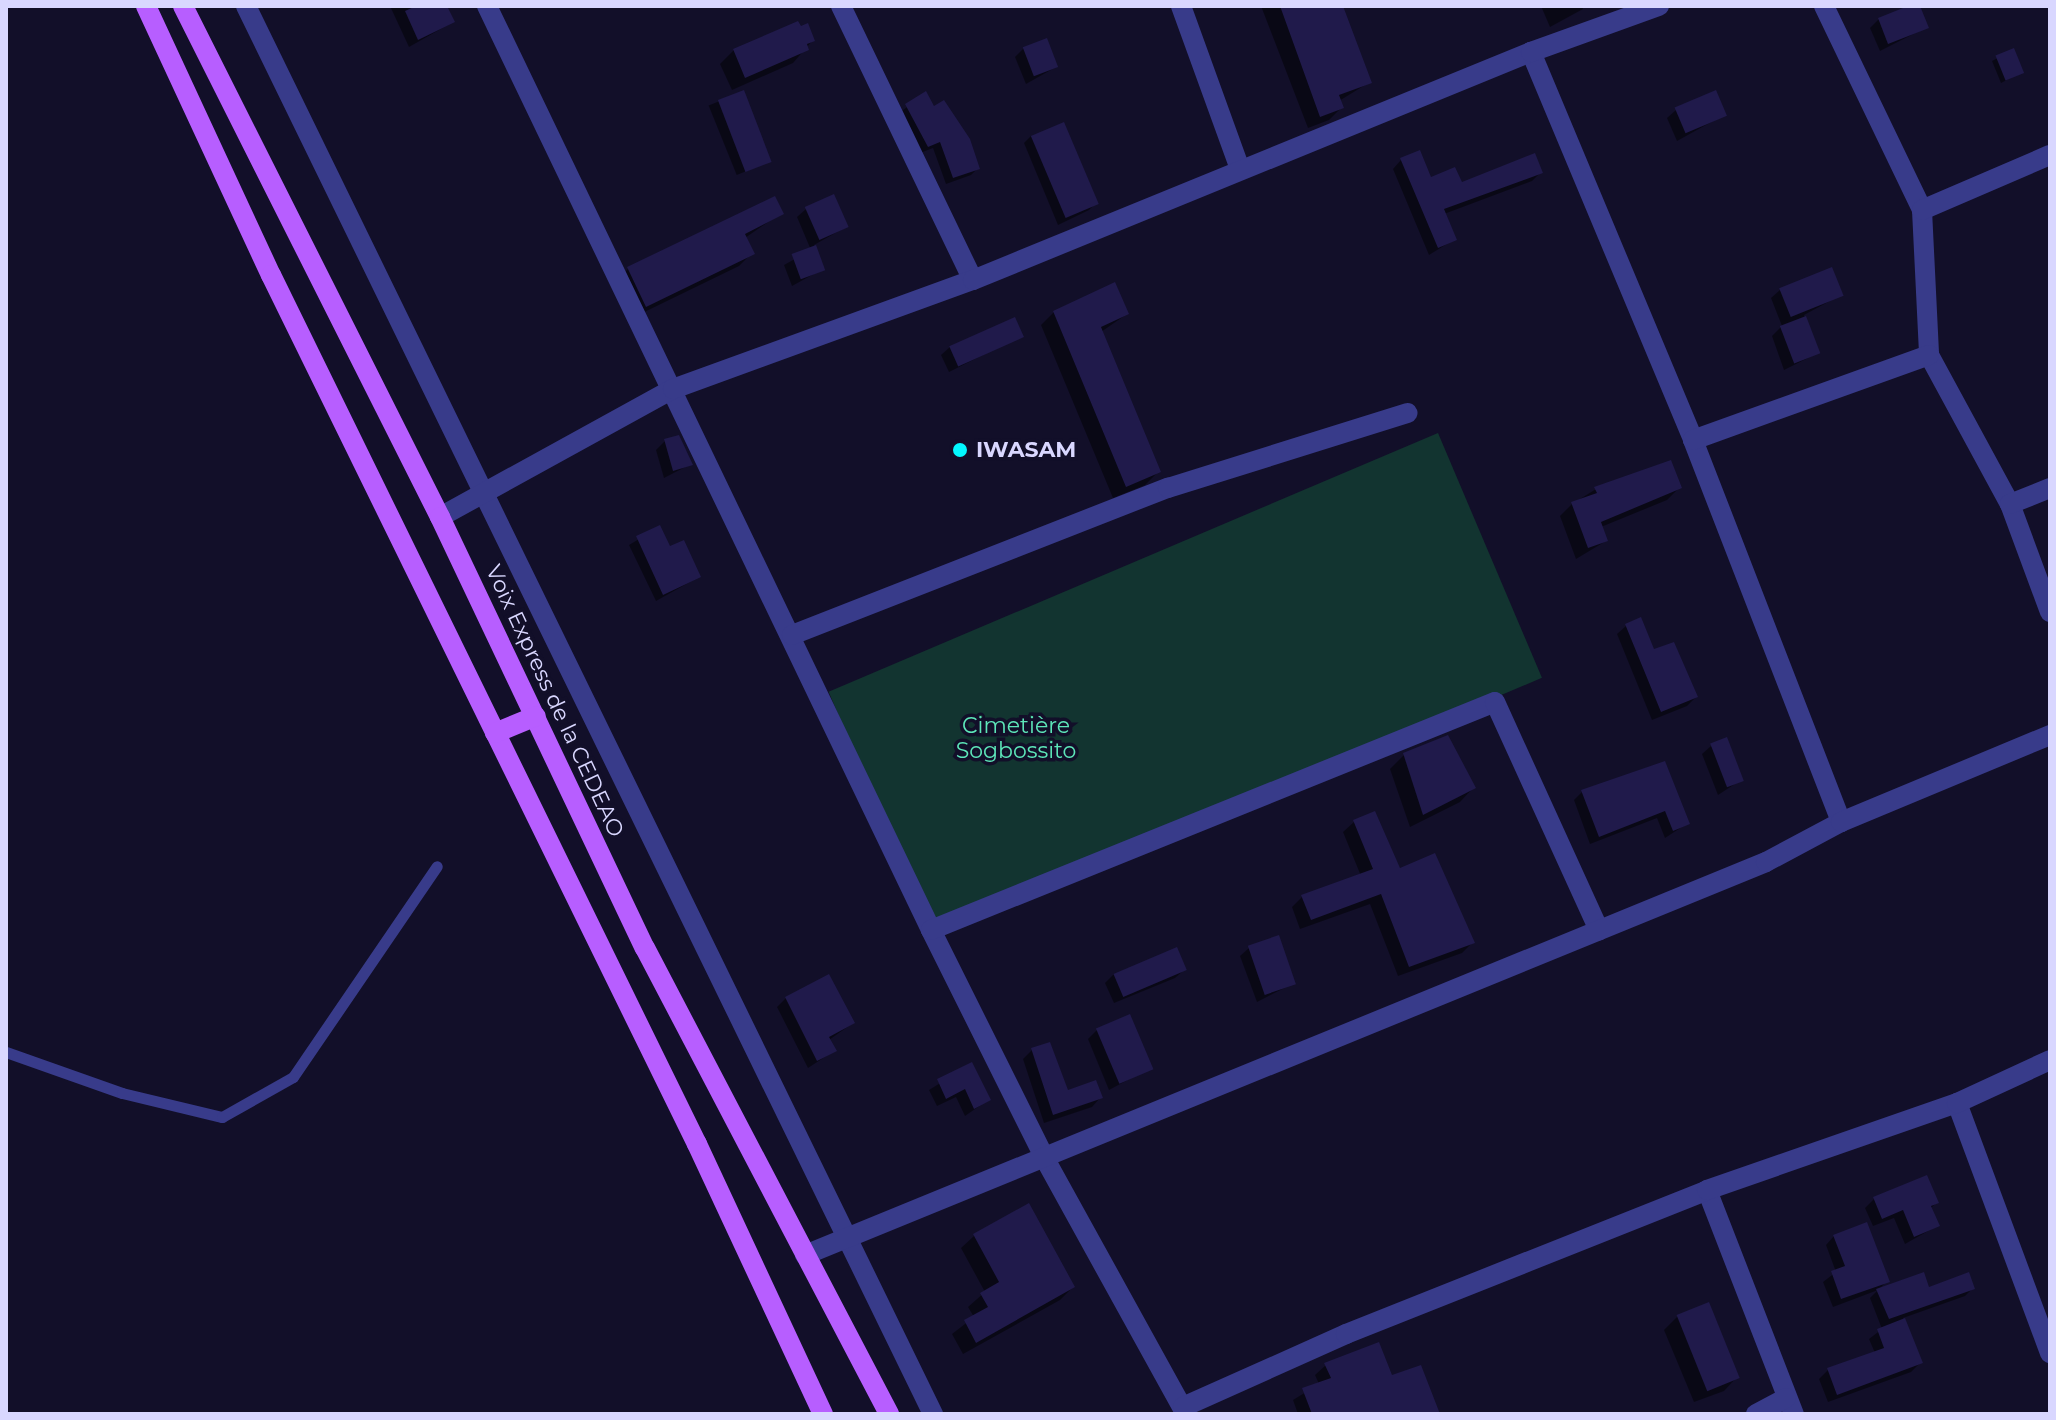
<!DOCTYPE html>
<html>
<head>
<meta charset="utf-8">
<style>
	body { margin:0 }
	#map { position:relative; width:2056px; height:1420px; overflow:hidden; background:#120f29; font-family:Montserrat,sans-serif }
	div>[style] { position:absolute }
	.green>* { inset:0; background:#123430; transform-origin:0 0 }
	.shadow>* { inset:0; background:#0007; transform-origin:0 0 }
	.building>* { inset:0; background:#201a4b; transform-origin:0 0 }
	.lane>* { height:11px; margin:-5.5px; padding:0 5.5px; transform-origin:5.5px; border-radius:5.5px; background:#383b8a }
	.street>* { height:20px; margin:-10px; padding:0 10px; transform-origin:10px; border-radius:10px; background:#383b8a }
	.primary>* { height:20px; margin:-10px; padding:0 10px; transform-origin:10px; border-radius:10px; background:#b75eff }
	.dots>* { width:22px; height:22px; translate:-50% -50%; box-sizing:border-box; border:4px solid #120f29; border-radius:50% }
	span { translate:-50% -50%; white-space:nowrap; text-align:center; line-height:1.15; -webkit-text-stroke:7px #120f29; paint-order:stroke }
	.poi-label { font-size:22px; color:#d9d7ff; font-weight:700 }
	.left { translate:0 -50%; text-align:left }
	.street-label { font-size:22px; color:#d9d7ff }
	.park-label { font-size:22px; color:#5de6b9 }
	.frame { position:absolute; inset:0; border:8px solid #d9d7ff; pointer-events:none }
</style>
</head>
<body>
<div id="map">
	<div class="green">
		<i style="left:1438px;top:433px;width:266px;height:662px;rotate:67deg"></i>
	</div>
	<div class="shadow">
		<i style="clip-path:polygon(390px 6px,444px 6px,453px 22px,409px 47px)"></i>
		<i style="clip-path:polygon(1261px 6px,1341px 6px,1370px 82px,1339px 101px,1341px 108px,1329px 120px,1308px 128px)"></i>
		<i style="clip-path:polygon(1541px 6px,1582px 6px,1583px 9px,1550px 27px)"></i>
		<i style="clip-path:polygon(1918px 6px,1927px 27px,1880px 51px,1870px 28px,1879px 19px)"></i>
		<i style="clip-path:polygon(813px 40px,793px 63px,732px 90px,720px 64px,734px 50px)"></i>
		<i style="clip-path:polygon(1024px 48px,1056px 67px,1026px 84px,1015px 57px)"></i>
		<i style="clip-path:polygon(2013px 50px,2022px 72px,2001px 83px,1992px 61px)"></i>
		<i style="left:742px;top:92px;width:75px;height:36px;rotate:68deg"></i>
		<i style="clip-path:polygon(925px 94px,978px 168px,971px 175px,946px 184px,933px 148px,920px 153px,899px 113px)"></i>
		<i style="clip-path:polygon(1676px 110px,1724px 115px,1677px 141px,1667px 118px)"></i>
		<i style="clip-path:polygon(1031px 136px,1096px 203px,1089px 210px,1058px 225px,1024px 143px)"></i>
		<i style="clip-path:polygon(1401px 160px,1430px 180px,1461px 185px,1541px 172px,1532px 181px,1444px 214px,1455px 239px,1429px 255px,1393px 169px)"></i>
		<i style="clip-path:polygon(806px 209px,846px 227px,814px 245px,823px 269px,792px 286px,784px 265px,811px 250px,797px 217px)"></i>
		<i style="clip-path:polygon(781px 213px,745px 238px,752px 253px,739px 266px,632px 318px,615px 282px,628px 269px)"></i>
		<i style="clip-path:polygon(1780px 290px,1841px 295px,1804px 315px,1818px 353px,1784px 370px,1772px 336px,1782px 326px,1771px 298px)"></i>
		<i style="clip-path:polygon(1054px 312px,1127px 314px,1101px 332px,1158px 472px,1145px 485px,1113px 498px,1041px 325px)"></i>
		<i style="clip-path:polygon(1021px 336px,949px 372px,941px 355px,950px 347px)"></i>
		<i style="clip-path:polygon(665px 441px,691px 464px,664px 478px,656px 450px)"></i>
		<i style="clip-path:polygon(1679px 488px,1667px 500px,1601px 527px,1606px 541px,1576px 559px,1560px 516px,1572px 504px,1596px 489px)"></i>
		<i style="clip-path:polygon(659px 527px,669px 549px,699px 577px,656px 601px,629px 545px)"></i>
		<i style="clip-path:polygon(1626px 626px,1696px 697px,1687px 706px,1652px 720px,1617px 634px)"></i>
		<i style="clip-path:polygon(1447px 737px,1473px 788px,1460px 802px,1410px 827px,1390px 769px,1404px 755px)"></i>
		<i style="clip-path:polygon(1711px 746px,1741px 780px,1718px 795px,1702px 754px)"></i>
		<i style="clip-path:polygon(1664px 764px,1688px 823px,1665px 838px,1657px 818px,1590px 844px,1574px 800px,1582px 792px)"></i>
		<i style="clip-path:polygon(1354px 822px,1473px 942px,1462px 953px,1398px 976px,1370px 904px,1300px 929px,1292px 907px,1302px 897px,1361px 876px,1343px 832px)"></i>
		<i style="clip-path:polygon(1249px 948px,1294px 983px,1257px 1002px,1240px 956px)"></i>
		<i style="clip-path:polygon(1184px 970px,1175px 978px,1114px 1003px,1105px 983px,1114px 974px)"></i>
		<i style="clip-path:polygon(786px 998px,853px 1023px,829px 1040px,834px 1051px,808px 1068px,777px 1007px)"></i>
		<i style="clip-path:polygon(1097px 1030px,1150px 1068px,1109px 1090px,1088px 1039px)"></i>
		<i style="clip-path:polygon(1032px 1050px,1066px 1093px,1100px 1098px,1092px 1107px,1044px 1123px,1023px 1059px)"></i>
		<i style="clip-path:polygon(971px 1064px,988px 1100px,965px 1116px,956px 1097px,937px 1106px,929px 1090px)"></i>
		<i style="clip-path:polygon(1874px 1199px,1936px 1203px,1930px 1209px,1937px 1226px,1905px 1244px,1894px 1218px,1873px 1226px,1865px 1208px)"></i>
		<i style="clip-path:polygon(1028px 1206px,1073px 1287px,1060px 1300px,963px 1354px,952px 1334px,974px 1317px,968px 1307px,985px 1292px,961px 1248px,974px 1236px)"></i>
		<i style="clip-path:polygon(1834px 1236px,1887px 1281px,1878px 1290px,1973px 1288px,1965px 1296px,1903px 1318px,1920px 1363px,1911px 1372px,1828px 1402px,1819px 1379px,1828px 1370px,1875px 1353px,1869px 1339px,1882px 1329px,1870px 1298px,1878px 1290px,1833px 1307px,1823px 1282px,1836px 1272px,1826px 1245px)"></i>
		<i style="clip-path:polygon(1678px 1316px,1737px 1377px,1724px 1391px,1694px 1402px,1664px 1330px)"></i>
		<i style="clip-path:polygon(1326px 1365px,1391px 1378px,1438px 1414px,1298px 1414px,1293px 1400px,1319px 1384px,1315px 1375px)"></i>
	</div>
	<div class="building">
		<i style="clip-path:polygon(416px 6px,447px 6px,455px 22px,418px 40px,405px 11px)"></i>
		<i style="clip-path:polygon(1280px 6px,1343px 6px,1372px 83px,1339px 95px,1344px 108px,1320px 117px)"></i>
		<i style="clip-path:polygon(1908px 6px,1920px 6px,1929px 28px,1888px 44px,1878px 18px)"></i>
		<i style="clip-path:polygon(798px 21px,801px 26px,808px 23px,815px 41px,807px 44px,809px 50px,745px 78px,733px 49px)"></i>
		<i style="left:1047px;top:38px;width:31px;height:26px;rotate:69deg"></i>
		<i style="left:2014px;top:48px;width:27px;height:20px;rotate:68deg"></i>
		<i style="left:744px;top:90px;width:77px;height:28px;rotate:69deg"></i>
		<i style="left:1716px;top:90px;width:28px;height:45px;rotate:67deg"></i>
		<i style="clip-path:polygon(926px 91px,934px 106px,944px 100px,970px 139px,980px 169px,953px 178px,940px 142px,928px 147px,905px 104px)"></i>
		<i style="left:1064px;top:122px;width:89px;height:36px;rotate:67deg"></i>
		<i style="clip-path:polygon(1420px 150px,1431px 177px,1455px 167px,1462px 182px,1535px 153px,1543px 173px,1444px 209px,1457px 240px,1438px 248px,1400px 158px)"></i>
		<i style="left:834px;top:194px;width:36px;height:32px;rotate:66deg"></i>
		<i style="clip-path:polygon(775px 196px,784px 214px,745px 234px,755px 254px,646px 307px,627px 267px)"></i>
		<i style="left:816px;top:245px;width:27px;height:26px;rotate:70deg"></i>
		<i style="left:1832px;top:267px;width:31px;height:57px;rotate:68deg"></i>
		<i style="clip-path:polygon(1115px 282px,1129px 314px,1101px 327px,1161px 472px,1126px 487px,1053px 311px)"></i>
		<i style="left:1806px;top:316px;width:40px;height:28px;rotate:69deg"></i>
		<i style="left:1015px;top:317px;width:22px;height:72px;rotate:66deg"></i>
		<i style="clip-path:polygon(679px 435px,693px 465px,673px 471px,664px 439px)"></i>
		<i style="clip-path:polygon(1671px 460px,1682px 488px,1601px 522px,1608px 541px,1588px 548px,1571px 502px,1597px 493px,1594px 487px)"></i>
		<i style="clip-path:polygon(660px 525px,670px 546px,684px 540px,701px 577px,663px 595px,636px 536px)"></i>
		<i style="clip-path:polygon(1641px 617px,1654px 649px,1674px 642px,1698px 697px,1661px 712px,1625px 624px)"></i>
		<i style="clip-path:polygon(1448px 735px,1476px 788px,1423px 815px,1403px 753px)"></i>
		<i style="left:1727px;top:737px;width:47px;height:18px;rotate:69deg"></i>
		<i style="clip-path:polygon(1665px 761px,1690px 824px,1673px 831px,1665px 811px,1599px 837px,1581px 790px)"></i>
		<i style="clip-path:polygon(1375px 811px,1400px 868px,1435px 853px,1475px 943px,1409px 967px,1381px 894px,1311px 920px,1301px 895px,1373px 869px,1353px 820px)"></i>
		<i style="left:1279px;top:935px;width:52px;height:33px;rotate:71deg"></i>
		<i style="left:1177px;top:947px;width:25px;height:69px;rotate:67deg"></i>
		<i style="clip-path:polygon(829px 974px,855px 1023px,829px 1037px,837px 1051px,817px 1061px,785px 997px)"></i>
		<i style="left:1130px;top:1014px;width:60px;height:37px;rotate:67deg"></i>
		<i style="clip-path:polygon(1050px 1042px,1068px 1090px,1096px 1080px,1103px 1098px,1053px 1115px,1031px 1048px)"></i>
		<i style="clip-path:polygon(972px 1062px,991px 1100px,974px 1109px,965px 1089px,946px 1099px,937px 1079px)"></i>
		<i style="clip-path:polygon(1927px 1175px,1939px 1203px,1931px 1206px,1940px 1226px,1914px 1237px,1903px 1210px,1882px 1219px,1873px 1197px)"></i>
		<i style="clip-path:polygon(1029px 1203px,1075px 1287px,976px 1343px,964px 1320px,988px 1307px,980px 1293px,999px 1282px,973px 1234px)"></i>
		<i style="clip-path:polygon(1867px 1222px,1890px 1282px,1841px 1299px,1831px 1271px,1845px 1266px,1833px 1235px)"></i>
		<i style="clip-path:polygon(1924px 1272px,1929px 1287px,1969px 1272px,1975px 1289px,1889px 1319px,1876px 1289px)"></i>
		<i style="left:1709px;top:1302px;width:82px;height:35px;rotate:68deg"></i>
		<i style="clip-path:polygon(1905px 1318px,1923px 1363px,1837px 1395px,1827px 1368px,1884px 1348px,1877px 1329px)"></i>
		<i style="clip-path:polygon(1379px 1342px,1392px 1375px,1421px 1365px,1440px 1414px,1312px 1414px,1302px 1388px,1331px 1378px,1324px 1363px)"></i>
	</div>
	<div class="lane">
		<i style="left:6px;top:1052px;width:123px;rotate:19.5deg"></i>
		<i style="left:122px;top:1093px;width:103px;rotate:13.5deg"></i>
		<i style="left:222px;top:1117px;width:81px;rotate:-29.4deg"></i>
		<i style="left:293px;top:1077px;width:255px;rotate:-55.7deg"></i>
	</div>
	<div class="street">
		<i style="left:246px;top:6px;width:1567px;rotate:63.99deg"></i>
		<i style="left:487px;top:6px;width:1025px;rotate:64.33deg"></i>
		<i style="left:931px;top:930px;width:256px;rotate:63.5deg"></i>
		<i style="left:1045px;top:1159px;width:291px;rotate:61.1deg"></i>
		<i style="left:841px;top:6px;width:304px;rotate:64.3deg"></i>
		<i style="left:1181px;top:6px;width:173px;rotate:70.1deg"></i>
		<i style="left:1824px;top:6px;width:226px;rotate:64.3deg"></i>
		<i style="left:1922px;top:210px;width:145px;rotate:87.2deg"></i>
		<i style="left:1929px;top:355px;width:170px;rotate:61.5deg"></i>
		<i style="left:2010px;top:504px;width:115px;rotate:69.7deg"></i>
		<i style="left:1531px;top:52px;width:420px;rotate:67.3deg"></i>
		<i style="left:1693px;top:440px;width:410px;rotate:68.8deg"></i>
		<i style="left:1922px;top:210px;width:139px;rotate:-23.3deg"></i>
		<i style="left:1693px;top:440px;width:251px;rotate:-19.8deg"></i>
		<i style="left:2010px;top:504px;width:43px;rotate:-21.8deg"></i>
		<i style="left:440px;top:517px;width:266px;rotate:-28.8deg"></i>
		<i style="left:673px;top:389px;width:319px;rotate:-20deg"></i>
		<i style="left:973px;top:280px;width:603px;rotate:-22.23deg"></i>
		<i style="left:1531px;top:52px;width:136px;rotate:-19.8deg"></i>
		<i style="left:792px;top:635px;width:404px;rotate:-21.4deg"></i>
		<i style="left:1168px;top:488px;width:251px;rotate:-17.4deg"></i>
		<i style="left:931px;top:930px;width:608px;rotate:-22.01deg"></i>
		<i style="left:1495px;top:702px;width:251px;rotate:65.5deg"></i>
		<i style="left:1957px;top:1103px;width:267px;rotate:69.6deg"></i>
		<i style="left:1707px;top:1190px;width:240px;rotate:68.8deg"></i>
		<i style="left:805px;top:1255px;width:1038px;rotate:-22.24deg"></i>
		<i style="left:1766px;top:862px;width:85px;rotate:-28.1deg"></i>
		<i style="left:1841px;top:822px;width:226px;rotate:-22.6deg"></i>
		<i style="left:1183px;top:1407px;width:179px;rotate:-24.1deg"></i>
		<i style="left:1346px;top:1334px;width:389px;rotate:-21.7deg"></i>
		<i style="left:1707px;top:1190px;width:265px;rotate:-19.2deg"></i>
		<i style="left:1957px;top:1103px;width:102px;rotate:-24.8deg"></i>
		<i style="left:1756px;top:1414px;width:34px;rotate:-28deg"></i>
	</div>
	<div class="primary">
		<i style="left:146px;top:6px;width:297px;rotate:65.1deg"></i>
		<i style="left:271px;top:275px;width:968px;rotate:63.89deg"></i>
		<i style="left:697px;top:1144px;width:298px;rotate:65deg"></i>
		<i style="left:183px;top:6px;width:572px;rotate:63.3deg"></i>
		<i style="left:440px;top:517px;width:477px;rotate:64.6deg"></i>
		<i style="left:645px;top:948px;width:526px;rotate:62.36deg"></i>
		<i style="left:495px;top:733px;width:44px;rotate:-22.5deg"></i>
	</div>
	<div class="dots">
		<i style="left:960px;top:450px;background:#03f8ff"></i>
	</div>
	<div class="poi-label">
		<span class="left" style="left:976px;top:450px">IWASAM</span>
	</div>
	<div class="street-label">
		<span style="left:555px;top:701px;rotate:65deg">Voix Express de la CEDEAO</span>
	</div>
	<div class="park-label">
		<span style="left:1016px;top:738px">Cimetière<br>Sogbossito</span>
	</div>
	<div class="frame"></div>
</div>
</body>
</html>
